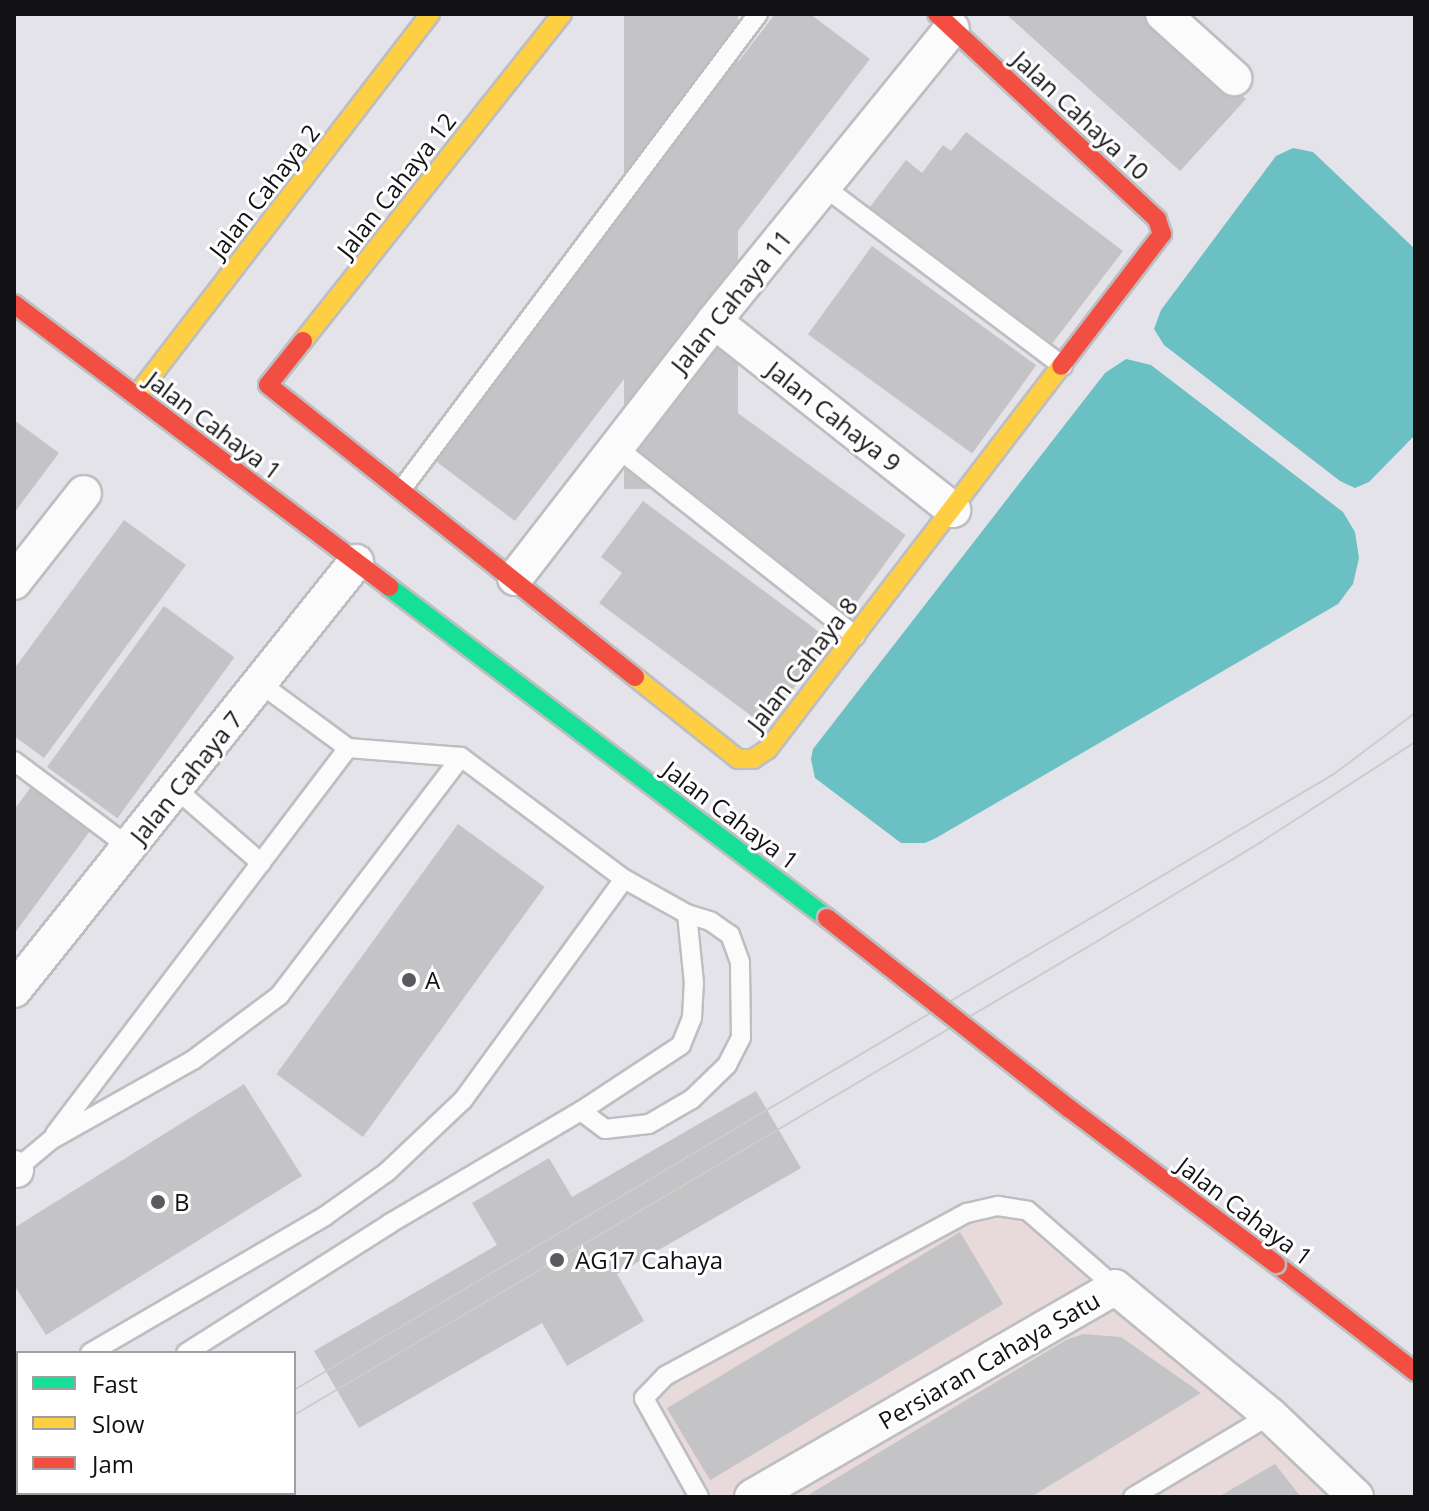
<!DOCTYPE html>
<html>
<head>
<meta charset="utf-8">
<style>
	body { margin:0 }
	#map { position:relative; width:1429px; height:1511px; overflow:hidden; background:#e3e3e9; font-family:"Open Sans",sans-serif }
	div>[style] { position:absolute }
	.commercial>* { inset:0; background:#e8dada }
	.water>* { inset:0; background:#6bc0c4 }
	.building>* { inset:0; background:#c4c3c6; transform-origin:0 0 }
	.roads { filter:drop-shadow(2px 0 #bebec2) drop-shadow(-2px 0 #bebec2) drop-shadow(0 2px #bebec2) drop-shadow(0 -2px #bebec2) }
	.lane>* { height:18px; margin:-9px; padding:0 9px; transform-origin:9px; border-radius:9px; background:#fbfbfc }
	.street>* { height:34px; margin:-17px; padding:0 17px; transform-origin:17px; border-radius:17px; background:#fbfbfc }
	.fast>* { height:18px; margin:-9px; padding:0 9px; transform-origin:9px; border-radius:9px; background:#16e098 }
	.slow>* { height:18px; margin:-9px; padding:0 9px; transform-origin:9px; border-radius:9px; background:#ffcf43 }
	.jam>* { height:18px; margin:-9px; padding:0 9px; transform-origin:9px; border-radius:9px; background:#f24e42 }
	.tram>* { height:2px; margin:-1px; padding:0 1px; transform-origin:1px; border-radius:1px; background:#cccccd }
	.bridges { filter:drop-shadow(2px 0 #bebec2) drop-shadow(-2px 0 #bebec2) drop-shadow(0 2px #bebec2) drop-shadow(0 -2px #bebec2) }
	.jam-bridge>* { height:18px; margin:-9px; padding:0 9px; transform-origin:9px; border-radius:9px; background:#f24e42 }
	.dots>* { width:22px; height:22px; translate:-50% -50%; box-sizing:border-box; border:4px solid #fff; border-radius:50% }
	span { translate:-50% -50%; white-space:nowrap; text-align:center; line-height:1.15; -webkit-text-stroke:6px #fff; paint-order:stroke }
	.street-label { font-size:24px; color:#121215 }
	.poi-label { font-size:24px; color:#121215 }
	.left { translate:0 -50%; text-align:left }
	.frame { position:absolute; inset:0; border:16px solid #121215; pointer-events:none }
	.legend { position:absolute; left:16px; top:1351px; width:280px; height:144px; box-sizing:border-box; background:#fff; border:2px solid #a0a0a1; margin:0; padding:10px 14px; list-style:none; font-size:24px; color:#121215 }
	.legend li { display:flex; align-items:center; gap:16px; height:40px }
	.legend b { width:40px; border:2px solid #a0a0a1 }
</style>
</head>
<body>
<div id="map">
	<div class="commercial">
		<i style="clip-path:polygon(1002px 1215px,1023px 1223px,1335px 1497px,713px 1497px,654px 1401px,671px 1384px,974px 1221px)"></i>
	</div>
	<div class="water">
		<i style="clip-path:polygon(1293px 148px,1313px 152px,1415px 249px,1415px 435px,1369px 482px,1355px 488px,1340px 481px,1164px 345px,1154px 329px,1161px 310px,1276px 156px)"></i>
		<i style="clip-path:polygon(1126px 359px,1151px 365px,1343px 512px,1355px 532px,1359px 558px,1353px 584px,1338px 604px,936px 838px,925px 843px,901px 843px,815px 778px,811px 759px,813px 749px,1105px 373px)"></i>
	</div>
	<div class="building">
		<i style="left:624px;top:14px;width:114px;height:475px"></i>
		<i style="clip-path:polygon(775px 14px,810px 14px,870px 59px,515px 521px,433px 459px)"></i>
		<i style="clip-path:polygon(1006px 14px,1152px 14px,1246px 99px,1180px 171px)"></i>
		<i style="clip-path:polygon(966px 132px,1123px 251px,1048px 349px,866px 212px,906px 160px,922px 173px,943px 145px,951px 151px)"></i>
		<i style="left:872px;top:246px;width:203px;height:109px;rotate:36deg"></i>
		<i style="left:735px;top:411px;width:211px;height:99px;rotate:36deg"></i>
		<i style="clip-path:polygon(14px 420px,59px 453px,14px 513px)"></i>
		<i style="clip-path:polygon(643px 501px,830px 640px,765px 726px,599px 603px,622px 573px,601px 557px)"></i>
		<i style="clip-path:polygon(124px 520px,186px 565px,44px 758px,14px 736px,14px 669px)"></i>
		<i style="left:164px;top:606px;width:87px;height:199px;rotate:36deg"></i>
		<i style="clip-path:polygon(31px 787px,90px 831px,14px 934px,14px 810px)"></i>
		<i style="left:458px;top:824px;width:107px;height:309px;rotate:36deg"></i>
		<i style="clip-path:polygon(244px 1084px,302px 1176px,46px 1335px,14px 1285px,14px 1228px)"></i>
		<i style="clip-path:polygon(756px 1091px,801px 1168px,617px 1274px,644px 1321px,567px 1366px,542px 1323px,359px 1428px,314px 1351px,497px 1245px,472px 1203px,549px 1158px,572px 1197px)"></i>
		<i style="left:960px;top:1232px;width:84px;height:342px;rotate:59deg"></i>
		<i style="clip-path:polygon(1083px 1334px,1121px 1337px,1201px 1393px,1031px 1497px,805px 1497px,1066px 1340px)"></i>
		<i style="clip-path:polygon(1275px 1464px,1301px 1497px,1218px 1497px)"></i>
	</div>
	<div class="roads">
		<div class="lane">
			<i style="left:823px;top:186px;width:300px;rotate:36.9deg"></i>
			<i style="left:616px;top:447px;width:305px;rotate:38.3deg"></i>
			<i style="left:401px;top:490px;width:595px;rotate:-53.13deg"></i>
			<i style="left:14px;top:761px;width:144px;rotate:36.8deg"></i>
			<i style="left:176px;top:789px;width:113px;rotate:41deg"></i>
			<i style="left:581px;top:1111px;width:30px;rotate:37deg"></i>
			<i style="left:605px;top:1129px;width:44px;rotate:-6.5deg"></i>
			<i style="left:649px;top:1124px;width:50px;rotate:-30.2deg"></i>
			<i style="left:692px;top:1099px;width:49px;rotate:-44.2deg"></i>
			<i style="left:727px;top:1065px;width:30px;rotate:-63deg"></i>
			<i style="left:741px;top:1038px;width:76px;rotate:-90.8deg"></i>
			<i style="left:740px;top:962px;width:29px;rotate:-110deg"></i>
			<i style="left:730px;top:935px;width:24px;rotate:-145deg"></i>
			<i style="left:710px;top:921px;width:24px;rotate:-163deg"></i>
			<i style="left:55px;top:1134px;width:485px;rotate:-52.8deg"></i>
			<i style="left:14px;top:1171px;width:48px;rotate:-40deg"></i>
			<i style="left:51px;top:1140px;width:163px;rotate:-29.4deg"></i>
			<i style="left:193px;top:1060px;width:107px;rotate:-36.7deg"></i>
			<i style="left:279px;top:996px;width:300px;rotate:-52.7deg"></i>
			<i style="left:90px;top:1353px;width:272px;rotate:-30.2deg"></i>
			<i style="left:325px;top:1216px;width:76px;rotate:-35.4deg"></i>
			<i style="left:387px;top:1172px;width:105px;rotate:-43.5deg"></i>
			<i style="left:463px;top:1100px;width:273px;rotate:-53.9deg"></i>
			<i style="left:186px;top:1353px;width:241px;rotate:-32.4deg"></i>
			<i style="left:389px;top:1224px;width:223px;rotate:-30.5deg"></i>
			<i style="left:581px;top:1111px;width:120px;rotate:-33.4deg"></i>
			<i style="left:681px;top:1045px;width:29px;rotate:-68deg"></i>
			<i style="left:692px;top:1018px;width:35px;rotate:-87deg"></i>
			<i style="left:694px;top:983px;width:69px;rotate:-95.8deg"></i>
			<i style="left:687px;top:914px;width:72px;rotate:-150.9deg"></i>
			<i style="left:624px;top:879px;width:204px;rotate:-143.2deg"></i>
			<i style="left:461px;top:757px;width:113px;rotate:-175.4deg"></i>
			<i style="left:348px;top:748px;width:108px;rotate:-143.7deg"></i>
			<i style="left:14px;top:1397px;width:4px;rotate:-27deg"></i>
			<i style="left:14px;top:1458px;width:5px;rotate:-37deg"></i>
			<i style="left:699px;top:1497px;width:113px;rotate:-119.1deg"></i>
			<i style="left:644px;top:1398px;width:30px;rotate:-46deg"></i>
			<i style="left:665px;top:1376px;width:343px;rotate:-28.4deg"></i>
			<i style="left:967px;top:1213px;width:32px;rotate:-13deg"></i>
			<i style="left:998px;top:1206px;width:30px;rotate:9deg"></i>
			<i style="left:1028px;top:1211px;width:116px;rotate:41.1deg"></i>
			<i style="left:1133px;top:1497px;width:160px;rotate:-30.9deg"></i>
		</div>
		<div class="street">
			<i style="left:1163px;top:14px;width:96px;rotate:42deg"></i>
			<i style="left:714px;top:321px;width:305px;rotate:38.3deg"></i>
			<i style="left:515px;top:578px;width:325px;rotate:-52.2deg"></i>
			<i style="left:714px;top:321px;width:377px;rotate:-50.9deg"></i>
			<i style="left:14px;top:582px;width:113px;rotate:-51.8deg"></i>
			<i style="left:14px;top:990px;width:548px;rotate:-51.37deg"></i>
			<i style="left:14px;top:1168px;width:3px;rotate:45deg"></i>
			<i style="left:752px;top:1497px;width:419px;rotate:-30deg"></i>
			<i style="left:1115px;top:1287px;width:201px;rotate:39.6deg"></i>
			<i style="left:1270px;top:1415px;width:119px;rotate:43.6deg"></i>
		</div>
		<div class="fast">
			<i style="left:389px;top:587px;width:549px;rotate:37.08deg"></i>
		</div>
		<div class="slow">
			<i style="left:303px;top:341px;width:417px;rotate:-51.6deg"></i>
			<i style="left:136px;top:396px;width:482px;rotate:-52.4deg"></i>
			<i style="left:635px;top:677px;width:132px;rotate:38.5deg"></i>
			<i style="left:738px;top:759px;width:15px"></i>
			<i style="left:753px;top:759px;width:18px;rotate:-34deg"></i>
			<i style="left:768px;top:749px;width:482px;rotate:-52.6deg"></i>
		</div>
		<div class="jam">
			<i style="left:937px;top:14px;width:301px;rotate:43deg"></i>
			<i style="left:1157px;top:219px;width:16px;rotate:72deg"></i>
			<i style="left:1162px;top:234px;width:166px;rotate:127.4deg"></i>
			<i style="left:14px;top:304px;width:470px;rotate:37deg"></i>
			<i style="left:303px;top:341px;width:56px;rotate:128.5deg"></i>
			<i style="left:268px;top:385px;width:469px;rotate:38.5deg"></i>
			<i style="left:1276px;top:1264px;width:176px;rotate:37.8deg"></i>
		</div>
	</div>
	<div class="tram">
		<i style="left:294px;top:1390px;width:1209px;rotate:-30.64deg"></i>
		<i style="left:1334px;top:774px;width:101px;rotate:-37deg"></i>
		<i style="left:294px;top:1415px;width:919px;rotate:-30.53deg"></i>
		<i style="left:1086px;top:948px;width:205px;rotate:-31.2deg"></i>
		<i style="left:1261px;top:842px;width:184px;rotate:-33deg"></i>
		<i style="left:112px;top:1497px;width:8px;rotate:-30deg"></i>
		<i style="left:153px;top:1497px;width:7px;rotate:-34deg"></i>
	</div>
	<div class="bridges">
		<div class="jam-bridge">
			<i style="left:827px;top:918px;width:309px;rotate:38.2deg"></i>
			<i style="left:1070px;top:1109px;width:258px;rotate:37deg"></i>
		</div>
	</div>
	<div class="dots">
		<i style="left:409px;top:980px;background:#5b5b5f"></i>
		<i style="left:158px;top:1202px;background:#5b5b5f"></i>
		<i style="left:557px;top:1260px;background:#5b5b5f"></i>
	</div>
	<div class="street-label">
		<span style="left:1081px;top:115px;rotate:43deg">Jalan Cahaya 10</span>
		<span style="left:396px;top:185px;rotate:-52deg">Jalan Cahaya 12</span>
		<span style="left:264px;top:191px;rotate:-52deg">Jalan Cahaya 2</span>
		<span style="left:731px;top:301px;rotate:-51deg">Jalan Cahaya 11</span>
		<span style="left:834px;top:416px;rotate:38deg">Jalan Cahaya 9</span>
		<span style="left:214px;top:425px;rotate:37deg">Jalan Cahaya 1</span>
		<span style="left:802px;top:664px;rotate:-52deg">Jalan Cahaya 8</span>
		<span style="left:186px;top:777px;rotate:-51deg">Jalan Cahaya 7</span>
		<span style="left:731px;top:815px;rotate:37deg">Jalan Cahaya 1</span>
		<span style="left:1245px;top:1211px;rotate:37deg">Jalan Cahaya 1</span>
		<span style="left:989px;top:1360px;rotate:-30deg">Persiaran Cahaya Satu</span>
	</div>
	<div class="poi-label">
		<span class="left" style="left:425px;top:980px">A</span>
		<span class="left" style="left:174px;top:1202px">B</span>
		<span class="left" style="left:575px;top:1260px">AG17 Cahaya</span>
	</div>
	<div class="frame"></div>
	<ul class="legend">
	<li><b style="height:10px;background:#16e098"></b>Fast</li>
	<li><b style="height:10px;background:#ffcf43"></b>Slow</li>
	<li><b style="height:10px;background:#f24e42"></b>Jam</li>
	</ul>
</div>
</body>
</html>
